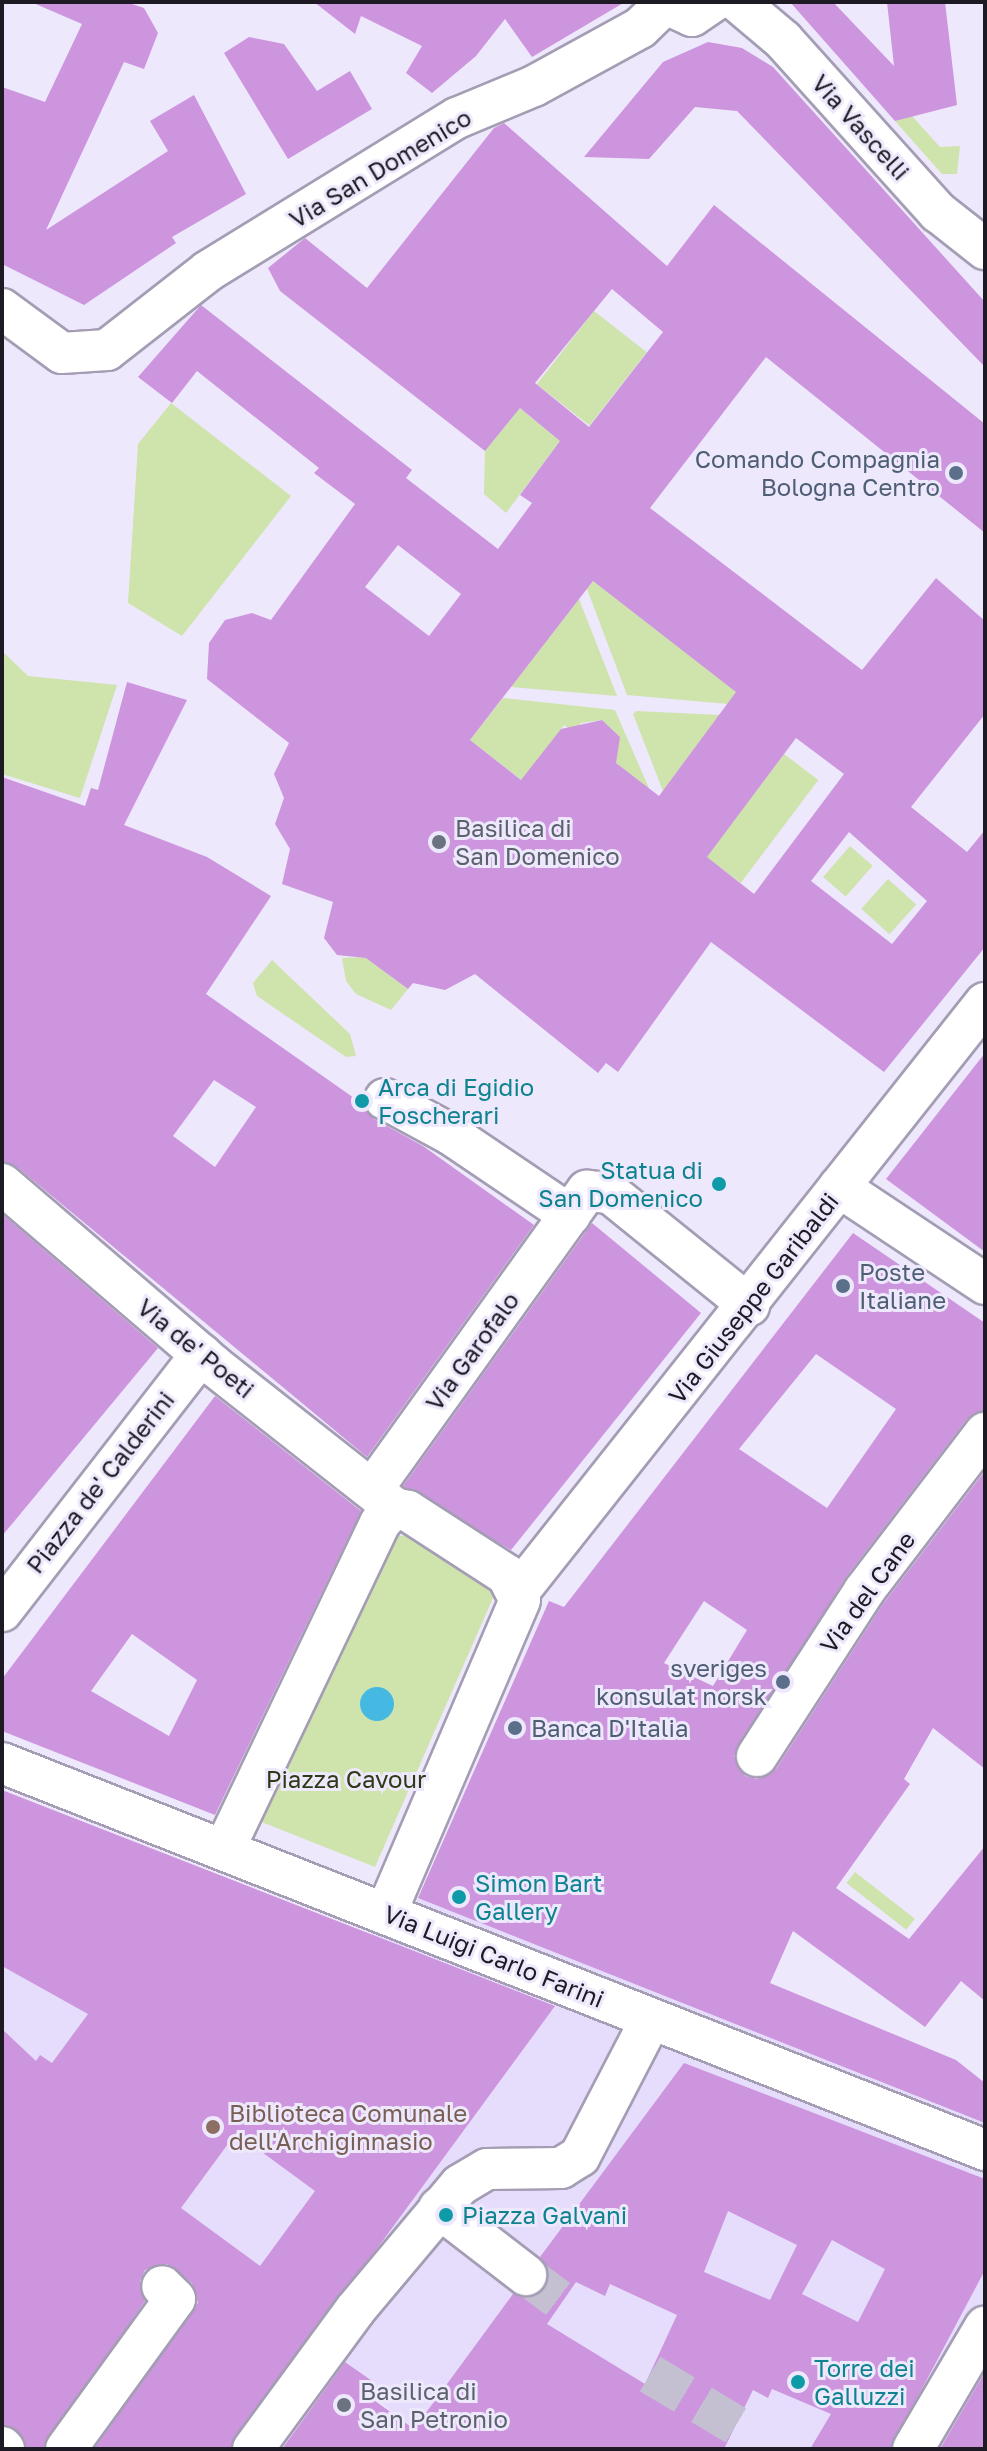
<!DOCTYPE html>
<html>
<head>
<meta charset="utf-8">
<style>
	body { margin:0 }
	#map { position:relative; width:987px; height:2451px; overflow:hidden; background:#eee8fc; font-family:"Golos Text",sans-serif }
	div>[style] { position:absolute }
	.built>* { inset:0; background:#e6ddfc }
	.green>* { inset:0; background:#cfe3ad; transform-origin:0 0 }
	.water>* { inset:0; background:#46b9e3 }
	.round { border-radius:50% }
	.building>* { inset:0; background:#cc95de }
	.minor-tunnel>* { height:40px; margin-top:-20px; transform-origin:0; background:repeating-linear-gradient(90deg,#c4bfd1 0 40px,transparent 0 60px) }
	.roads { filter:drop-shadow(2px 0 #a49db4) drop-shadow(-2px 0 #a49db4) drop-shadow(0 2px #a49db4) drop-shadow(0 -2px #a49db4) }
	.minor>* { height:40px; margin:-20px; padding:0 20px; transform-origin:20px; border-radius:20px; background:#fff }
	.dots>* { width:22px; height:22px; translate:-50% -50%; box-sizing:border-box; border:4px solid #eee8fc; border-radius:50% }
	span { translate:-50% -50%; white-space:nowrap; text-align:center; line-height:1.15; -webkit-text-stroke:6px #eee8fc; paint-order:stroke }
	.street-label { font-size:24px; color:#1d1a23 }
	.service-label { font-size:24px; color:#4e5e75 }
	.right { translate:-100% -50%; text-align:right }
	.left { translate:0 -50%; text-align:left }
	.worship-label { font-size:24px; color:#5b616d }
	.culture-label { font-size:24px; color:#0d838f }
	.park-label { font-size:24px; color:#2e3a16 }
	.education-label { font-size:24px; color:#785e54 }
	.frame { position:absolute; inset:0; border:4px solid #1d1a23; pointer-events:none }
</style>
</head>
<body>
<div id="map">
	<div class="built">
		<i style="clip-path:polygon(2px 1811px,351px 1948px,454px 1872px,985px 2090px,985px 2449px,511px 2449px,443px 2389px,414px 2429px,369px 2393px,375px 2383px,341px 2359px,275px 2449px,2px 2449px)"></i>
	</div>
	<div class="green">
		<i style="clip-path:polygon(912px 116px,940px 147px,960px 146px,957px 174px,942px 174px,895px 121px)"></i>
		<i style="left:594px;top:311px;width:67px;height:93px;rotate:38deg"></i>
		<i style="clip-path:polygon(171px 403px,291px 496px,182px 636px,128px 603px,138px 444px)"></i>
		<i style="clip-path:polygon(520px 408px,560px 441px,506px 513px,484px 494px,485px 451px)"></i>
		<i style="clip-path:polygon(593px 581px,737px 692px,728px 704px,627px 695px,587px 589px)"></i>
		<i style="clip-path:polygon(579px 599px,617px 696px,511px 687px)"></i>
		<i style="clip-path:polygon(2px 651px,28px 676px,117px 685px,80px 798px,2px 774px)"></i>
		<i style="clip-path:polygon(503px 698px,615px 710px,655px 802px,595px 806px,623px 769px,614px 761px,620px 737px,602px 720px,581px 723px,574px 732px,564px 725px,524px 782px,470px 740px)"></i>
		<i style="clip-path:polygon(636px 711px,720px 715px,663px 791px,633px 714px)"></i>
		<i style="left:784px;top:754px;width:43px;height:129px;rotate:37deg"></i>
		<i style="left:850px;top:846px;width:30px;height:41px;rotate:41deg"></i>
		<i style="left:888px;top:879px;width:38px;height:40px;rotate:42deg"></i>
		<i style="clip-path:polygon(365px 957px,408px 989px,391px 1010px,356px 994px,346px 981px,342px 958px)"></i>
		<i style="clip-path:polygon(272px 960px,350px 1034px,356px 1056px,346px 1057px,257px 996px,253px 983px)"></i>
		<i style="clip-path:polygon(419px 1532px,490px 1579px,493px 1598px,375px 1867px,259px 1821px,390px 1538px)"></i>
		<i style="left:855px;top:1872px;width:76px;height:14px;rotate:38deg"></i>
	</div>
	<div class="water">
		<i class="round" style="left:360px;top:1687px;width:34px;height:34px"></i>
	</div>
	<div class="building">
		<i style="clip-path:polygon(31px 2px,126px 2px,144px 8px,158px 33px,144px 69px,124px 62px,46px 230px,168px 151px,150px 121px,194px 95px,246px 194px,172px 237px,176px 243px,84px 305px,2px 264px,2px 87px,45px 102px,82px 24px)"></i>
		<i style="clip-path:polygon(314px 2px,625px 2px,532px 57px,505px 19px,476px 56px,432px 93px,406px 73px,422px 46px,361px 16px,355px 34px)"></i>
		<i style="clip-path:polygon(790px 2px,833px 2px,894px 66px,887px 2px,945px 2px,957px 105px,895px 121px)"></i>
		<i style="clip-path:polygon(249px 37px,284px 44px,317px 91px,350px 71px,372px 109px,288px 159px,224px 53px)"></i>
		<i style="clip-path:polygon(708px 42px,742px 48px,773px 67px,985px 302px,985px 367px,737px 111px,695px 107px,649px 159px,584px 157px,663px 62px)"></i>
		<i style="clip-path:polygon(evenodd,504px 123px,667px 266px,714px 205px,985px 424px,985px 533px,766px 357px,650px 508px,862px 670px,936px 578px,985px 621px,985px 714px,911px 807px,967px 852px,985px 830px,985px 947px,884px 1072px,711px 942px,618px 1072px,606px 1063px,598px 1073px,475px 974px,445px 990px,413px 983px,408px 989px,366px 958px,337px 955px,324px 938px,333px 902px,282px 884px,290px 849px,275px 824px,284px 798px,274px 774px,289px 743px,207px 679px,209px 643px,225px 620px,252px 613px,271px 620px,355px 504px,314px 473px,319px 468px,197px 371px,172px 403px,138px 377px,201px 305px,412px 470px,406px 478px,498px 549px,532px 503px,520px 495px,560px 441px,520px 408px,485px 451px,280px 291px,268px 268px,305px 238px,367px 288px,494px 128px,504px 123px,612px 289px,663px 332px,589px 427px,535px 383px,612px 289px,504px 123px,398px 545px,461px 594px,429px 636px,365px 587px,398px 545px,504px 123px,593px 581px,736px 692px,659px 796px,616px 763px,620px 737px,602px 720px,561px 729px,521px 780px,470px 740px,593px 581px,504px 123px,796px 738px,844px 774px,754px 894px,707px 857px,796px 738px,504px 123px,849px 832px,927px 901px,892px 944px,811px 881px,849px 832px)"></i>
		<i style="clip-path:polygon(evenodd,127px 682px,187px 700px,124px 825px,207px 857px,271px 896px,206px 994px,364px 1105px,374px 1119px,423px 1146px,534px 1225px,367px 1457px,17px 1167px,2px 1162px,2px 777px,85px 806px,91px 788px,98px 790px,127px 682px,214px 1080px,256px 1107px,215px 1167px,173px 1136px,214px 1080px)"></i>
		<i style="clip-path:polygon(985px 1053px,985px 1252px,886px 1179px)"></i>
		<i style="clip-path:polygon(2px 1214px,158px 1348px,2px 1536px)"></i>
		<i style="clip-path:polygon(592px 1223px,701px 1313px,511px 1550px,403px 1486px)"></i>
		<i style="clip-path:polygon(evenodd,853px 1233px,985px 1323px,985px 1410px,967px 1419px,846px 1577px,734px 1756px,745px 1776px,757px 1779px,776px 1769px,883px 1604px,985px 1471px,985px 1769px,933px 1728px,904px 1779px,910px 1784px,836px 1888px,909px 1939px,985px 1846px,985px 2001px,961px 1981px,925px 2027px,793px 1931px,770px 1983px,956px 2060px,985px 2083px,985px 2123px,418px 1898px,549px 1601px,564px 1607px,853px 1233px,816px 1354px,896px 1409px,827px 1508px,739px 1449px,816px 1354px,853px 1233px,704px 1601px,747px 1630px,713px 1686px,664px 1663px,704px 1601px)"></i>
		<i style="clip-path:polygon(evenodd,215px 1396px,361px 1511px,215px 1815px,2px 1731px,2px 1679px,215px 1396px,132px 1634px,197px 1680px,169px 1736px,91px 1691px,132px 1634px)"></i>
		<i style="clip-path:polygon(evenodd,2px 1790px,555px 2006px,230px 2449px,94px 2449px,198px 2303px,192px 2283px,167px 2264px,145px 2270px,140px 2281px,145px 2301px,43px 2449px,26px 2449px,20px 2433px,2px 2425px,2px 2029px,36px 2061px,40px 2055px,52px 2063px,88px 2014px,2px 1966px,2px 1790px,236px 2133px,315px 2191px,260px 2266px,181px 2208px,236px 2133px)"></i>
		<i style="clip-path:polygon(evenodd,684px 2063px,985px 2179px,985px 2270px,890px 2449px,810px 2449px,831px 2414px,772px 2389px,768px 2398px,753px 2390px,724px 2449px,282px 2449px,345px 2362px,375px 2383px,367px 2395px,414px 2429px,513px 2294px,534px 2296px,545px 2288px,547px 2267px,540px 2257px,684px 2063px,728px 2211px,797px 2245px,770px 2300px,704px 2272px,728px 2211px,684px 2063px,832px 2240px,885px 2269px,858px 2322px,802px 2294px,832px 2240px,684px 2063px,576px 2282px,605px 2296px,610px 2284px,677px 2315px,645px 2384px,547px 2324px,576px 2282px)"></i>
		<i style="clip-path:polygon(985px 2372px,985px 2449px,940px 2449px)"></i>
	</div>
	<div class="minor-tunnel">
		<i style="left:526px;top:2275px;width:45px;rotate:36.9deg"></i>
		<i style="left:650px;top:2374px;width:101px;rotate:30.9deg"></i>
	</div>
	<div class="roads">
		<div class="minor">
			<i style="left:662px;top:2px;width:33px;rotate:25deg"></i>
			<i style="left:692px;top:16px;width:25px;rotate:-34deg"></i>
			<i style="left:738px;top:2px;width:59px;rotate:40.2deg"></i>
			<i style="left:783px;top:40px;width:232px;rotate:48deg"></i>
			<i style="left:938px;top:212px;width:60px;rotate:38.2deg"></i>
			<i style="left:2px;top:309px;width:74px;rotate:36.3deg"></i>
			<i style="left:62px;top:353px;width:45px;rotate:-3.8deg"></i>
			<i style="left:107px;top:350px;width:128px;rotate:-38deg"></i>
			<i style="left:208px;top:271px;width:292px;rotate:-31.6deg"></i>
			<i style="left:457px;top:118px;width:83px;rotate:-22.6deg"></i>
			<i style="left:534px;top:86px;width:121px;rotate:-28.7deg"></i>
			<i style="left:640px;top:28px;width:33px;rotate:-44deg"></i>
			<i style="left:385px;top:1099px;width:74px;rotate:28.3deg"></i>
			<i style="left:450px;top:1134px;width:145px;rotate:34deg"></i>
			<i style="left:2px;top:1184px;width:278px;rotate:40.6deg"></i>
			<i style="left:213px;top:1365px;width:226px;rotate:38.2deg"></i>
			<i style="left:839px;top:1187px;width:175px;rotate:33.6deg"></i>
			<i style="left:374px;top:1487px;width:365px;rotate:-54.3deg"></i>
			<i style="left:587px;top:1191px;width:23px;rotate:5deg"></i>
			<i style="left:610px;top:1193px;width:179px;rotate:38.9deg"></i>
			<i style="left:520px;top:1590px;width:749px;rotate:-51.62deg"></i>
			<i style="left:2px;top:1611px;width:325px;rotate:-52.2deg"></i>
			<i style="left:757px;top:1756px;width:197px;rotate:-57deg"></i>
			<i style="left:864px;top:1591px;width:199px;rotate:-52.6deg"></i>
			<i style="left:2px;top:1763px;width:1056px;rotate:21.49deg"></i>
			<i style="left:224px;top:1850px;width:362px;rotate:-64.5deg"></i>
			<i style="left:380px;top:1523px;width:20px;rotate:-49deg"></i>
			<i style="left:393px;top:1508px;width:15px;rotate:11deg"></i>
			<i style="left:408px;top:1511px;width:118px;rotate:32.9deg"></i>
			<i style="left:507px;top:1575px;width:28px;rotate:63deg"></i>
			<i style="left:520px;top:1600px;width:340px;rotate:113.2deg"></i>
			<i style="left:439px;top:2208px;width:110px;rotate:37.6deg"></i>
			<i style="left:2px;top:2447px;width:3px;rotate:45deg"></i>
			<i style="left:66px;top:2449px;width:185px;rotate:-54deg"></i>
			<i style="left:175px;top:2299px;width:18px;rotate:-135deg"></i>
			<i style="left:253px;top:2449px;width:172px;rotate:-53.7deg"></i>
			<i style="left:355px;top:2310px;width:163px;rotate:-50deg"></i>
			<i style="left:460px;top:2185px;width:31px;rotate:-31deg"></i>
			<i style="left:487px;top:2169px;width:74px;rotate:-0.8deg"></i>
			<i style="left:561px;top:2168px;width:22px;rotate:-32deg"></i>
			<i style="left:580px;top:2156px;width:154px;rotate:-62.6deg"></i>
			<i style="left:913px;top:2449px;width:142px;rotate:-59.5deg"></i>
		</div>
	</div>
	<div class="dots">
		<i style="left:956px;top:473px;background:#5c6f8a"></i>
		<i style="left:439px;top:842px;background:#6b7280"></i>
		<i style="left:362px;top:1101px;background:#0f9aa8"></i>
		<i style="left:719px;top:1184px;background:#0f9aa8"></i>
		<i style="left:843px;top:1286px;background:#5c6f8a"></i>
		<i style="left:783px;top:1682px;background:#5c6f8a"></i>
		<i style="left:515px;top:1728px;background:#5c6f8a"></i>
		<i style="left:459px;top:1897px;background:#0f9aa8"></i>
		<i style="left:213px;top:2127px;background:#8d6e63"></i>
		<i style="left:446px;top:2215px;background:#0f9aa8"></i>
		<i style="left:798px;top:2382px;background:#0f9aa8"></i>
		<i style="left:344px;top:2405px;background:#6b7280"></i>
	</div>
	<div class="street-label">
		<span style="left:861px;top:127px;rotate:48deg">Via Vascelli</span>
		<span style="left:380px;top:168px;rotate:-31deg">Via San Domenico</span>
		<span style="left:753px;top:1298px;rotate:-52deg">Via Giuseppe Garibaldi</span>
		<span style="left:196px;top:1348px;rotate:39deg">Via de' Poeti</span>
		<span style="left:472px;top:1351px;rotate:-54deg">Via Garofalo</span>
		<span style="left:100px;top:1482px;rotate:-52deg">Piazza de' Calderini</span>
		<span style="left:867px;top:1592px;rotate:-54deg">Via del Cane</span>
		<span style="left:494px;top:1956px;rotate:22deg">Via Luigi Carlo Farini</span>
	</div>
	<div class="service-label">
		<span class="right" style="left:940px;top:473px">Comando Compagnia<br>Bologna Centro</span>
		<span class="left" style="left:859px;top:1286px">Poste<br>Italiane</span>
		<span class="right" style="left:767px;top:1682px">sveriges<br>konsulat norsk</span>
		<span class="left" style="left:531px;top:1728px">Banca D'Italia</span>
	</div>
	<div class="worship-label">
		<span class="left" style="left:455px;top:842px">Basilica di<br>San Domenico</span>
		<span class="left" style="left:360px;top:2405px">Basilica di<br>San Petronio</span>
	</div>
	<div class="culture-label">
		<span class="left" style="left:378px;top:1101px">Arca di Egidio<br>Foscherari</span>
		<span class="right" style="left:703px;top:1184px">Statua di<br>San Domenico</span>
		<span class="left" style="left:475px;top:1897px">Simon Bart<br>Gallery</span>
		<span class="left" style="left:462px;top:2215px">Piazza Galvani</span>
		<span class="left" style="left:814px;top:2382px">Torre dei<br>Galluzzi</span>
	</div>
	<div class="park-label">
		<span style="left:346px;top:1779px">Piazza Cavour</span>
	</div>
	<div class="education-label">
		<span class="left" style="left:229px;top:2127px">Biblioteca Comunale<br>dell'Archiginnasio</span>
	</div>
	<div class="frame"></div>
</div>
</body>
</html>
